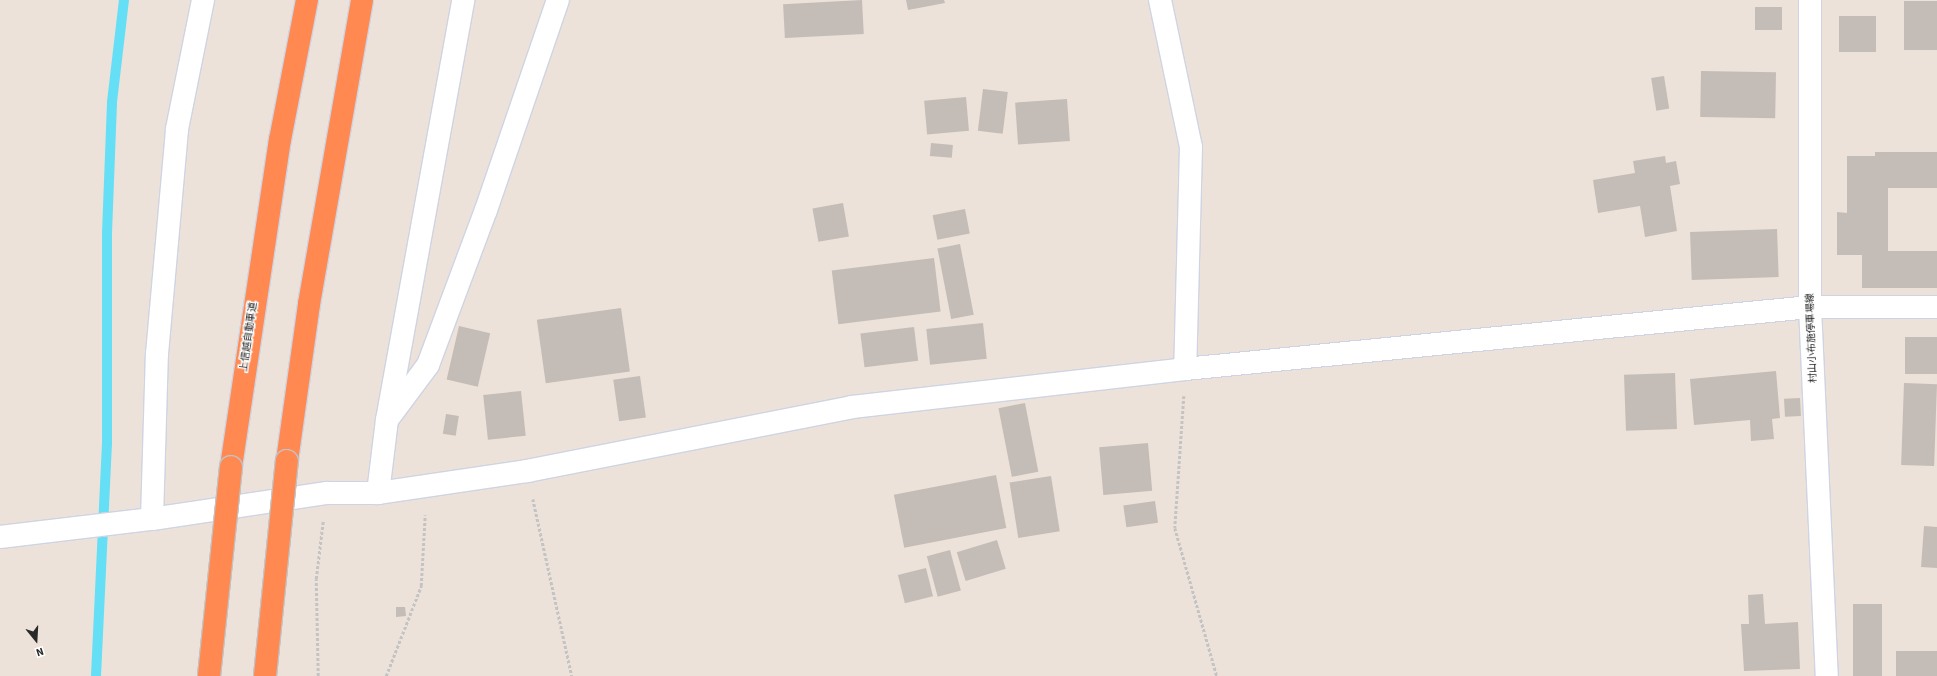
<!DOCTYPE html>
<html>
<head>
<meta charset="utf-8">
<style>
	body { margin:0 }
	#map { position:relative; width:1937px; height:676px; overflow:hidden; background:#ece2d9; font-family:"Source Sans 3","Noto Sans JP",sans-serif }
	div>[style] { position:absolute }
	.stream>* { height:10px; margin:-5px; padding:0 5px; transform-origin:5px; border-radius:5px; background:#64dff6 }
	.building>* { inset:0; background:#c4bcb6; transform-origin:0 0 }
	.path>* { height:2.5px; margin-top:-1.25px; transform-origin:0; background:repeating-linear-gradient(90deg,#c3c3c3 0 3px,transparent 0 5px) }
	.roads { filter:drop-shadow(1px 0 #ced4e3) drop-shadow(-1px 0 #ced4e3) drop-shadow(0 1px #ced4e3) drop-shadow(0 -1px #ced4e3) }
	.minor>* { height:22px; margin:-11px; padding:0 11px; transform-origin:11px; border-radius:11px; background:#fff }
	.tertiary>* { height:22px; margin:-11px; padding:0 11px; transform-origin:11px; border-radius:11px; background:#fff }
	.secondary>* { height:22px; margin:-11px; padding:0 11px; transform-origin:11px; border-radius:11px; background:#fff }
	.motorway>* { height:22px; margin:-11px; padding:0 11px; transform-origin:11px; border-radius:11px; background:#ff8951 }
	.bridges { filter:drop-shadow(1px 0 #c3c3c3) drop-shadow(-1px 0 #c3c3c3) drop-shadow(0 1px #c3c3c3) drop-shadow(0 -1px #c3c3c3) }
	.motorway-bridge>* { height:22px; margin:-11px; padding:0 11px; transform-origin:11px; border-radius:11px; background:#ff8951 }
	span { translate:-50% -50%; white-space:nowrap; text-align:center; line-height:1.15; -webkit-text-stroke:3px #fff; paint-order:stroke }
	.street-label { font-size:10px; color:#292929 }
	.north { position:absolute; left:16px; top:620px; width:40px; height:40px; -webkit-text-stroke:3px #fff; paint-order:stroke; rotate:162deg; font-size:11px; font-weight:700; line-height:16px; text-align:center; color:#292929 }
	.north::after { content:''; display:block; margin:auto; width:14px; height:18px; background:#292929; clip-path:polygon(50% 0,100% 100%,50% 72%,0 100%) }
</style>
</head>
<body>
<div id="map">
	<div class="stream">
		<i style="left:96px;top:676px;width:232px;rotate:-87.3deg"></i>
		<i style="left:107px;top:444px;width:211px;rotate:-90deg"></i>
		<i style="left:107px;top:233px;width:131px;rotate:-87.8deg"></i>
		<i style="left:112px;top:102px;width:103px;rotate:-83.3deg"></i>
	</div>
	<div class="building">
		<i style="left:862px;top:0;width:34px;height:79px;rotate:87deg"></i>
		<i style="clip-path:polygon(906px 0,944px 0,945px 3px,908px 10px)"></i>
		<i style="left:1937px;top:1px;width:49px;height:33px;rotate:90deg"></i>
		<i style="left:1755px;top:7px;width:27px;height:23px"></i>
		<i style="left:1876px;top:16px;width:36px;height:37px;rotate:90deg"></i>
		<i style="left:1701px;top:71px;width:75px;height:46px;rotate:1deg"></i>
		<i style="left:1664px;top:76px;width:33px;height:13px;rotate:81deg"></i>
		<i style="left:983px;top:89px;width:25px;height:42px;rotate:7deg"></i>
		<i style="left:966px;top:97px;width:34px;height:42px;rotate:85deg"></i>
		<i style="left:1067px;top:99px;width:42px;height:52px;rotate:86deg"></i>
		<i style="left:931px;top:143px;width:22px;height:13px;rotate:5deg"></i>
		<i style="clip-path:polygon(1875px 152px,1937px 152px,1937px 188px,1888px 188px,1888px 251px,1937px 251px,1937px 288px,1862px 288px,1862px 255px,1837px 255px,1837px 212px,1847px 213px,1847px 156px,1875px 156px)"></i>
		<i style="clip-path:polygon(1665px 156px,1666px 163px,1676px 161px,1680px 184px,1670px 186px,1677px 231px,1645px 237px,1640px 206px,1598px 213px,1593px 180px,1635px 173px,1633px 161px)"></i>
		<i style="left:843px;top:203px;width:34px;height:31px;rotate:80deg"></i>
		<i style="left:965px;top:209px;width:25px;height:33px;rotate:79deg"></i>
		<i style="left:1777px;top:229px;width:48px;height:87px;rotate:88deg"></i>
		<i style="left:960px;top:244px;width:72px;height:23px;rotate:79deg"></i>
		<i style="left:934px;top:258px;width:54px;height:103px;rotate:83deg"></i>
		<i style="left:621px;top:308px;width:64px;height:85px;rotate:82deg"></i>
		<i style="left:983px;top:323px;width:36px;height:57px;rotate:84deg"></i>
		<i style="left:459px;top:326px;width:32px;height:55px;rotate:13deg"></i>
		<i style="left:914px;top:327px;width:34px;height:54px;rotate:83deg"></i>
		<i style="left:1905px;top:337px;width:32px;height:37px"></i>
		<i style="clip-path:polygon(1776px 371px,1780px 418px,1772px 419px,1774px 439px,1751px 441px,1750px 420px,1694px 425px,1690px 379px)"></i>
		<i style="left:1675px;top:373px;width:56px;height:51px;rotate:88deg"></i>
		<i style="left:640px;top:376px;width:42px;height:27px;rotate:82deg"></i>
		<i style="left:1904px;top:383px;width:33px;height:82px;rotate:2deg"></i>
		<i style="left:521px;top:391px;width:45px;height:38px;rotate:84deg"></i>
		<i style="left:1800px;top:398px;width:18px;height:16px;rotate:87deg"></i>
		<i style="left:1025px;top:403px;width:70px;height:27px;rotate:79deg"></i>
		<i style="left:446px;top:414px;width:13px;height:20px;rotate:9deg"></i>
		<i style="left:1148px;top:443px;width:48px;height:49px;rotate:85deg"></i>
		<i style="left:996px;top:475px;width:54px;height:104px;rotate:79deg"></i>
		<i style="left:1051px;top:476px;width:56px;height:42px;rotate:81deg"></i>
		<i style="left:1155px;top:501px;width:22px;height:32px;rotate:82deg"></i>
		<i style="clip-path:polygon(1924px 526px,1937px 527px,1937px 568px,1921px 567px)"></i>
		<i style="left:997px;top:540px;width:30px;height:42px;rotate:73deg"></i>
		<i style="left:950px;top:550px;width:42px;height:24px;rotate:75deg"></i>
		<i style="left:926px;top:568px;width:29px;height:29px;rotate:76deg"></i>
		<i style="clip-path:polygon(1763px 594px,1765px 624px,1798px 622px,1800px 669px,1744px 671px,1741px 624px,1749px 624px,1748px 595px)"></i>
		<i style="left:1853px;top:604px;width:29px;height:72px"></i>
		<i style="clip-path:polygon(396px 607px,405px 607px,406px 616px,396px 617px)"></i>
		<i style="left:1896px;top:651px;width:41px;height:25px"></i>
	</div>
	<div class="path">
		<i style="left:1184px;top:396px;width:132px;rotate:93.9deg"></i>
		<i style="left:1175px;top:528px;width:154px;rotate:74.2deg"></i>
		<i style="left:533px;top:499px;width:181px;rotate:77.6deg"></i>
		<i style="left:318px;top:676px;width:97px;rotate:-91.2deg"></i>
		<i style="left:316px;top:579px;width:58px;rotate:-83.1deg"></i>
		<i style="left:386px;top:676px;width:97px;rotate:-68.7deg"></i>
		<i style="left:421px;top:586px;width:71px;rotate:-86.8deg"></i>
	</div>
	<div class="roads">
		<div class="minor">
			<i style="left:1160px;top:0;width:150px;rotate:78.1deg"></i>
			<i style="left:1191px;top:147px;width:222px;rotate:91.5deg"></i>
			<i style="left:1810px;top:307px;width:127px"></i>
			<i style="left:390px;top:416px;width:64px;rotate:-53.3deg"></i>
			<i style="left:428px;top:365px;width:165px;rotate:-69.5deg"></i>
			<i style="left:486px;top:210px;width:222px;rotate:-71.1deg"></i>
			<i style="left:378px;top:493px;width:74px;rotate:-83deg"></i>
			<i style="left:387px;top:420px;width:427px;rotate:-79.7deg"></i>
			<i style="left:152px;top:519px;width:165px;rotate:-88.3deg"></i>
			<i style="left:157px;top:354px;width:226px;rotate:-84.9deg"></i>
			<i style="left:177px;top:129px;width:132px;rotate:-78.6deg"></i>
		</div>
		<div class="tertiary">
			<i style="left:0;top:537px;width:153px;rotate:-6.8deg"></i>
			<i style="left:152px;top:519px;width:177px;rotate:-8.5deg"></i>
			<i style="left:327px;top:493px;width:51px"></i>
			<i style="left:378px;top:493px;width:151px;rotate:-8.4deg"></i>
			<i style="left:527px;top:471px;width:331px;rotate:-11.1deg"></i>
			<i style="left:852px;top:407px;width:335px;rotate:-6.5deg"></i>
			<i style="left:1185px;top:369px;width:628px;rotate:-5.67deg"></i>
		</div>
		<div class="secondary">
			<i style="left:1810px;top:0;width:307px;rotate:90deg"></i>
			<i style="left:1810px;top:307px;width:369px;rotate:87.4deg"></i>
		</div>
		<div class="motorway">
			<i style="left:287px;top:461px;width:159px;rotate:-82deg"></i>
			<i style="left:309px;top:304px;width:309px;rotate:-80.1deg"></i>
			<i style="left:231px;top:467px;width:331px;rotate:-81.5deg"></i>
			<i style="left:280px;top:140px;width:143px;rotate:-79.1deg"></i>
		</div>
	</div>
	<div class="bridges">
		<div class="motorway-bridge">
			<i style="left:209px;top:676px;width:210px;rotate:-84deg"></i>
			<i style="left:265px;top:676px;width:216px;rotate:-84.2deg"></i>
		</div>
	</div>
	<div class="street-label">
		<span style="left:249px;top:337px;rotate:-82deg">上信越自動車道</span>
		<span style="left:1812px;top:338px;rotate:-92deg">村山小布施停車場線</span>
	</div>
	<div class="north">N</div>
</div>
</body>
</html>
